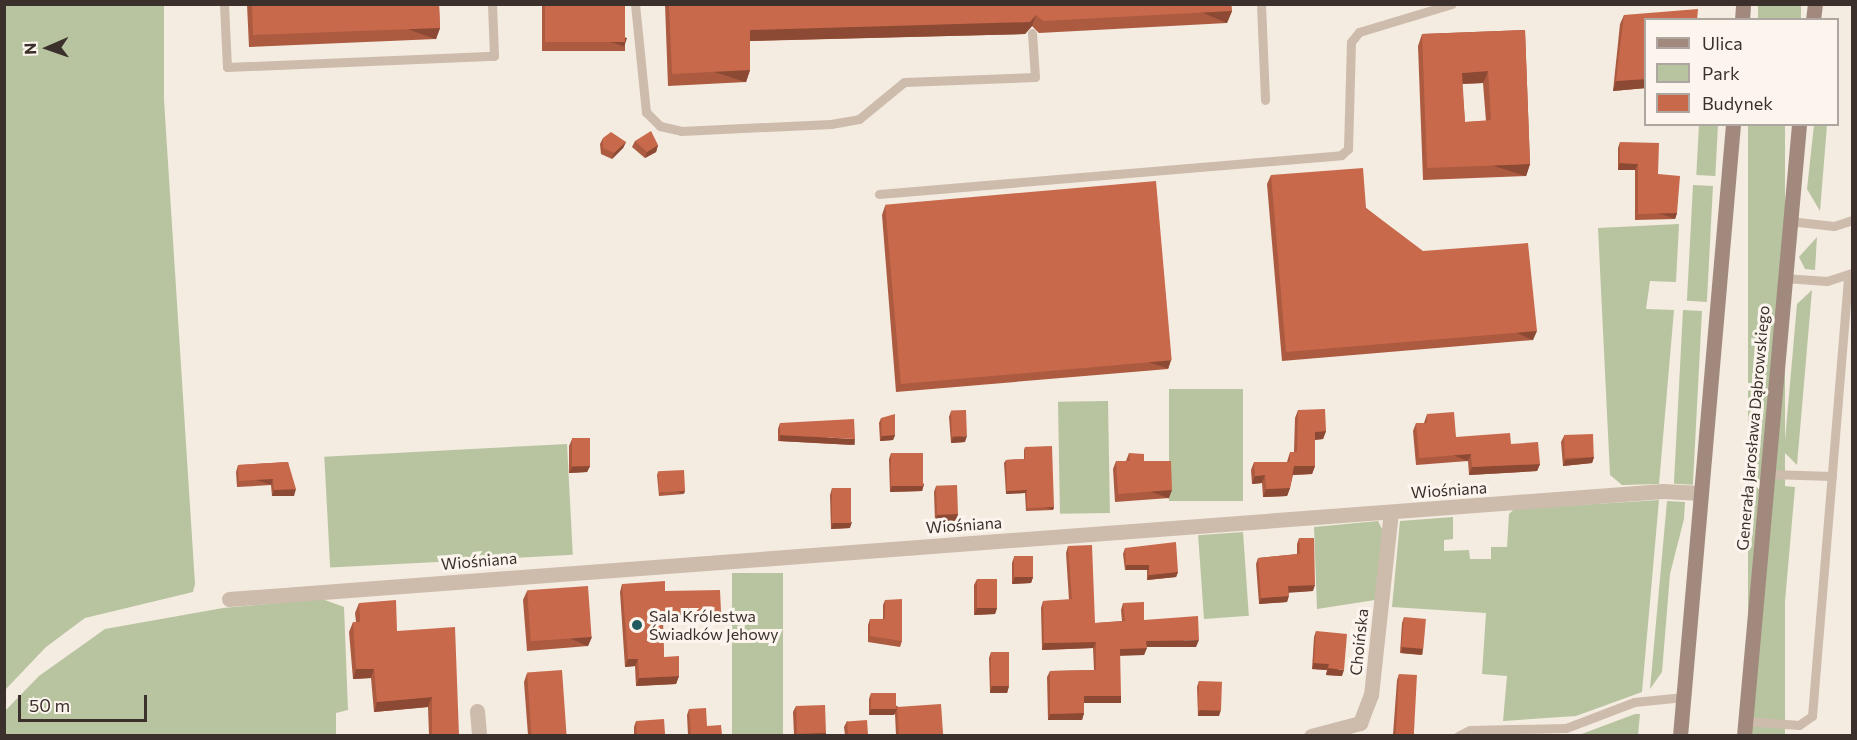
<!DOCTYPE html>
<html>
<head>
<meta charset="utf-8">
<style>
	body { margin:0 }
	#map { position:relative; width:1857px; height:740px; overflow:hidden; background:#f4ebe1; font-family:Commissioner,sans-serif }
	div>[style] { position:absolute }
	.green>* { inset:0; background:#b8c4a0; transform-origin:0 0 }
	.lane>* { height:9px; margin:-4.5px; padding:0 4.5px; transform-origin:4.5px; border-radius:4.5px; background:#cdbbac }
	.street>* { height:15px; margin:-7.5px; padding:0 7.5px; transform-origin:7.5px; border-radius:7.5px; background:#cdbbac }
	.secondary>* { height:15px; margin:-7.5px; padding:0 7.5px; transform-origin:7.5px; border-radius:7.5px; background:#a18a7d }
	.wall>* { inset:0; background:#ac5a40; transform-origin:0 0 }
	.shaded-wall>* { inset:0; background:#8c4a34; transform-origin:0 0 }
	.building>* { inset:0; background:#c8694b; transform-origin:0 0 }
	.dots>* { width:16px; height:16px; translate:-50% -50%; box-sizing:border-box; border:3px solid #fbf5ee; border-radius:50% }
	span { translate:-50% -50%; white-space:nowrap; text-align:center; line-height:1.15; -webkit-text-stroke:6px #fbf5ee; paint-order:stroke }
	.street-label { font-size:16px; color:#3b302b }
	.poi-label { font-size:16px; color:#3b302b }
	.left { translate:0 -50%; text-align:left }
	.frame { position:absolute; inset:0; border:6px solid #3b302b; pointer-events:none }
	.legend { position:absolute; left:1644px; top:18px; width:195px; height:108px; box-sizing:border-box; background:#fbf5ee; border:2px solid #aea6a0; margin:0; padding:8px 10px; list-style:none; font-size:18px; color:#3b302b }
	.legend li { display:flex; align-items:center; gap:12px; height:30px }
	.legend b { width:30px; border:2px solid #aea6a0 }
	.north { position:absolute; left:18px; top:18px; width:60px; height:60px; -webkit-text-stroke:4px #fbf5ee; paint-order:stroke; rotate:268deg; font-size:16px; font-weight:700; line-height:24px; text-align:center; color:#3b302b }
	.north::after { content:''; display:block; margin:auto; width:21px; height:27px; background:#3b302b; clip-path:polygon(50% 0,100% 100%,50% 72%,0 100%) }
	.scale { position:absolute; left:18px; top:695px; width:129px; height:27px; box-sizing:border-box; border:3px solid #3b302b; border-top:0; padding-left:8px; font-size:18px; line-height:21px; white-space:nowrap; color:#3b302b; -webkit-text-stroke:4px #fbf5ee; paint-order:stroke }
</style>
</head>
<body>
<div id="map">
	<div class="green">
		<i style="clip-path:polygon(5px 4px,164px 5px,164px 100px,195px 584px,193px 592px,85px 618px,46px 647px,5px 690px)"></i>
		<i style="left:1758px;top:5px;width:43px;height:14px"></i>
		<i style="left:1699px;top:124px;width:19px;height:51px;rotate:3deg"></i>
		<i style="left:1748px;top:125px;width:37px;height:612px"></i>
		<i style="clip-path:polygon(1814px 125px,1827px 125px,1820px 211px,1807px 189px)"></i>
		<i style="left:1693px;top:185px;width:20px;height:116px;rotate:3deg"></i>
		<i style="clip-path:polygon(1679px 224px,1676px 282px,1650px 281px,1646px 309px,1674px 310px,1659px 484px,1622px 485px,1610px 475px,1598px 228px)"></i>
		<i style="clip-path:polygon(1817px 237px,1815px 270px,1805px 269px,1799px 257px)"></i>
		<i style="clip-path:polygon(1812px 290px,1797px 465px,1784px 452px,1797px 304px)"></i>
		<i style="left:1683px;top:310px;width:19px;height:174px;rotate:3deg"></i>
		<i style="left:1243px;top:389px;width:112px;height:74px;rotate:90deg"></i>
		<i style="left:1108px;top:401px;width:112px;height:50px;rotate:89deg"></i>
		<i style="left:567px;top:444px;width:111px;height:243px;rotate:87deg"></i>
		<i style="left:1795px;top:487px;width:229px;height:17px;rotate:95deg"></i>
		<i style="clip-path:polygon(1659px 500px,1642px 692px,1576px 716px,1503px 721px,1507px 676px,1482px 674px,1486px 613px,1392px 607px,1400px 521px,1453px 517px,1453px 539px,1444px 540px,1444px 551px,1469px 550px,1470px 559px,1491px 559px,1491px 547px,1507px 547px,1509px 514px,1514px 509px)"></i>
		<i style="clip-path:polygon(1667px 501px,1685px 502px,1684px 519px,1670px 574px,1662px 672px,1650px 689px)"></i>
		<i style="clip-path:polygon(1378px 521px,1383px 531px,1375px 600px,1317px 609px,1314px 527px)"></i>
		<i style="left:1243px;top:532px;width:84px;height:45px;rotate:86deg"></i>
		<i style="left:783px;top:573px;width:162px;height:51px;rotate:90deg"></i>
		<i style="clip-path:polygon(322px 599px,344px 607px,348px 710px,336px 713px,336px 735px,5px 736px,5px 711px,39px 676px,105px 629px,223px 608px)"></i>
		<i style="clip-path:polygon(1635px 714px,1640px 714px,1638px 735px,1579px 735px)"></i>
	</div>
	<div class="lane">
		<i style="left:224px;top:4px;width:63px;rotate:87.3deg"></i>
		<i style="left:227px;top:67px;width:267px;rotate:-2.4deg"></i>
		<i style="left:494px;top:56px;width:52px;rotate:-92.2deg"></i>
		<i style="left:635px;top:4px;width:109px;rotate:84.2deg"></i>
		<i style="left:646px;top:112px;width:20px;rotate:45deg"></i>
		<i style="left:660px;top:126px;width:22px;rotate:13deg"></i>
		<i style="left:681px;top:131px;width:150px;rotate:-2.7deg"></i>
		<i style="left:831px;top:124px;width:28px;rotate:-10deg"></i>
		<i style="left:859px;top:119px;width:58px;rotate:-39.4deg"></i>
		<i style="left:904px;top:82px;width:131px;rotate:-2.2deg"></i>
		<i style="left:1035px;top:77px;width:44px;rotate:-93.9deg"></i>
		<i style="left:1261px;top:4px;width:96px;rotate:87.6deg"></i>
		<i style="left:879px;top:194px;width:464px;rotate:-4.8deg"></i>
		<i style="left:1341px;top:155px;width:9px;rotate:-41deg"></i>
		<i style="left:1348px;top:149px;width:107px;rotate:-88.4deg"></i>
		<i style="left:1351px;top:42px;width:13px;rotate:-51deg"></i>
		<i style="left:1359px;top:32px;width:97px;rotate:-16.8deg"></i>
		<i style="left:1789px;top:221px;width:45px;rotate:6.3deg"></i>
		<i style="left:1834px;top:226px;width:19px;rotate:-18deg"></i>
		<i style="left:1784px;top:278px;width:43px;rotate:4deg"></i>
		<i style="left:1827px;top:281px;width:26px;rotate:-18deg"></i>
		<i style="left:1767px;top:474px;width:65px;rotate:1.8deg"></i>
		<i style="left:1745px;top:721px;width:54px;rotate:4.2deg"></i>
		<i style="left:1799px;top:725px;width:16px;rotate:-35deg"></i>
		<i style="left:1812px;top:716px;width:443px;rotate:-85.3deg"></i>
		<i style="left:1458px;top:736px;width:13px;rotate:-27deg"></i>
		<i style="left:1470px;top:730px;width:96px;rotate:-1.2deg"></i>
		<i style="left:1566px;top:728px;width:73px;rotate:-20.9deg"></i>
		<i style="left:1634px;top:702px;width:50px;rotate:-5.7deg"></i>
	</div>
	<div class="street">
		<i style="left:229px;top:599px;width:1438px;rotate:-4.31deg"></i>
		<i style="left:1663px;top:491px;width:38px;rotate:3deg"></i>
		<i style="left:477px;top:711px;width:25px;rotate:85deg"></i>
		<i style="left:1311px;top:736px;width:51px;rotate:-14.9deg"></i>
		<i style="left:1360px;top:723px;width:30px;rotate:-69deg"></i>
		<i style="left:1371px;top:695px;width:184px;rotate:-83.8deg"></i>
	</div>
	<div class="secondary">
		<i style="left:1742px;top:20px;width:16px;rotate:-86deg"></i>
		<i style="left:1813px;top:20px;width:16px;rotate:-83deg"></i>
		<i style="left:1680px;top:736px;width:614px;rotate:-85.05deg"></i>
		<i style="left:1744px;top:736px;width:614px;rotate:-84.86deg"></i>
	</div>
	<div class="wall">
		<i style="clip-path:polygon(247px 4px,439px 4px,440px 28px,436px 39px,249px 47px)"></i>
		<i style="left:542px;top:4px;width:83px;height:47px"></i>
		<i style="clip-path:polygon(665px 4px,1231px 4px,1232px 11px,1227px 23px,1039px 33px,1032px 26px,1025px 34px,750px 41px,750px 70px,746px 82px,668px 86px)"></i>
		<i style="clip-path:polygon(1624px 15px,1646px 20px,1646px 88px,1613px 91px,1620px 24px)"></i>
		<i style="clip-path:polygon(evenodd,1525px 30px,1530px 164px,1526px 176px,1423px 180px,1418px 46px,1422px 34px,1525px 30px,1483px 83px,1486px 121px,1465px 122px,1462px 84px,1483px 83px)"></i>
		<i style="clip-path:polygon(603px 138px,626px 142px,623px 148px,612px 159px,601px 154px,600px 144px)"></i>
		<i style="clip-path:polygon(635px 141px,658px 145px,656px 152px,645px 158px,632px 147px)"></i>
		<i style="clip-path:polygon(1620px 142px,1658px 174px,1677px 213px,1675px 219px,1635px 220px,1635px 170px,1618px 170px,1618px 148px)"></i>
		<i style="clip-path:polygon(1271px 175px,1366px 208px,1533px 340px,1282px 361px,1267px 184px)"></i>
		<i style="clip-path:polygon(885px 206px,1171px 360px,1168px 369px,896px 392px,882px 215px)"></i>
		<i style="clip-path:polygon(1298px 410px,1326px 431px,1323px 439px,1315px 440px,1315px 466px,1312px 474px,1293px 475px,1290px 488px,1287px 496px,1263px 497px,1262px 483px,1252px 484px,1251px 470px,1254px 462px,1287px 462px,1290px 452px,1294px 452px,1295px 418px)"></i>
		<i style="clip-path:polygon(951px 411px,965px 442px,951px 443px,949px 417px)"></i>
		<i style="clip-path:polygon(1427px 414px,1456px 437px,1511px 444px,1540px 464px,1537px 471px,1469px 475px,1468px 461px,1416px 465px,1413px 431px,1416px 423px,1424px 423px)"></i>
		<i style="clip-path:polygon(881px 418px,895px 435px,893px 440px,880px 441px,879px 423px)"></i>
		<i style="clip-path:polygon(780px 423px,853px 445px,778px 441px,778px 429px)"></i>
		<i style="clip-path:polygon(1564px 436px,1594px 457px,1592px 463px,1563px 466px,1561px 442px)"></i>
		<i style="clip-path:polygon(572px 439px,590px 466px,587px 472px,569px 473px,569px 446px)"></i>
		<i style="clip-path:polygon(1025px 447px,1054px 507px,1053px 510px,1026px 511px,1025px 493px,1006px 494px,1004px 463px,1006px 460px,1024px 459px,1024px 450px)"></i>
		<i style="clip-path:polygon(891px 453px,924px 484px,922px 491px,890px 492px,889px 459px)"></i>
		<i style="clip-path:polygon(1129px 453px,1144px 461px,1169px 498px,1115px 502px,1113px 469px,1116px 461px,1126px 461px)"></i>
		<i style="clip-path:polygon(288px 462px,294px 496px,272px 496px,271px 485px,237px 487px,236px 472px,238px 465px)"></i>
		<i style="clip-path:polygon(658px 472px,684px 494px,659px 496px,657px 475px)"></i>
		<i style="clip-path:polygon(936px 486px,958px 514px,956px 521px,935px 521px,934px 492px)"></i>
		<i style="clip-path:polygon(832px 488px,850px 528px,831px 529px,830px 495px)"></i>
		<i style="clip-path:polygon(1299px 538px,1313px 591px,1289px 592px,1287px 602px,1259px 604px,1256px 564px,1258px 558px,1297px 554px,1297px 544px)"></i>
		<i style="clip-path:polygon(1068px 546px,1095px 623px,1122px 621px,1121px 610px,1123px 603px,1144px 620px,1196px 647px,1147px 647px,1144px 655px,1120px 655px,1119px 702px,1084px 702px,1084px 713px,1082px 720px,1048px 720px,1047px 677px,1050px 671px,1094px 670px,1093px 648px,1042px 650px,1041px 608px,1043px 601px,1069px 600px,1066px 553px)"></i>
		<i style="clip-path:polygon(1125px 548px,1178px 572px,1176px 577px,1147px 580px,1147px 570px,1125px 570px,1123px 554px)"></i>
		<i style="clip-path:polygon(1014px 557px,1033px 577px,1031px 583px,1012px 584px,1012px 563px)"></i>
		<i style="clip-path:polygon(977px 579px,997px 608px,995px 614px,974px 615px,974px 585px)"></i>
		<i style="clip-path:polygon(622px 584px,665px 591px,721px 612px,718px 619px,663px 620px,664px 657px,679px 676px,676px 684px,636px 686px,635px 666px,625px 667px,620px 592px)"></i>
		<i style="clip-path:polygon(527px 591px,588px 646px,527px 651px,523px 600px)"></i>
		<i style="clip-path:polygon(885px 600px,902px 641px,900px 647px,868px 642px,868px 625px,870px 619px,883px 619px,883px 605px)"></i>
		<i style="clip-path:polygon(359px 603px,397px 631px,459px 735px,429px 735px,428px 707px,374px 712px,371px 678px,353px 679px,349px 632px,353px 622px,356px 622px,355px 613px)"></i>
		<i style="clip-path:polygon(1404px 617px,1423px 649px,1421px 655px,1400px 653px,1402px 623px)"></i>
		<i style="clip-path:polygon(1316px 631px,1342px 676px,1326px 675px,1327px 670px,1312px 669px,1314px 637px)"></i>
		<i style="clip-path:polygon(991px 652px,1009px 686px,1007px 693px,990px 693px,989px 658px)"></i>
		<i style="clip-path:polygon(527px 673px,566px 735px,528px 735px,524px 682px)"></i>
		<i style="clip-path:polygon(1399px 674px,1413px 735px,1393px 735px,1397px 680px)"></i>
		<i style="clip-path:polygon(1199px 681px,1219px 716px,1198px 716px,1197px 687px)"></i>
		<i style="clip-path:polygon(871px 693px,897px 706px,942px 735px,896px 735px,895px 714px,869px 715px,869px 699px)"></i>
		<i style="clip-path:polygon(796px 706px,825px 735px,794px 735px,793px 712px)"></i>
		<i style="clip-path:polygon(689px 709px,707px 726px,722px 735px,688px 735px,687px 715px)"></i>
		<i style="clip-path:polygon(636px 721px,665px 735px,634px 735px,634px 727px)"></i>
		<i style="clip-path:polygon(847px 721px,868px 735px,845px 735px,844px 727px)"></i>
	</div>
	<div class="shaded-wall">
		<i style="left:1232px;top:11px;width:13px;height:189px;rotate:113deg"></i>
		<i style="clip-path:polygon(1036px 15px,1032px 26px,1025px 34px,746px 41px,750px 30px)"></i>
		<i style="left:440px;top:28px;width:12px;height:187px;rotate:110deg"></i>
		<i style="left:627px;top:38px;width:9px;height:80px;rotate:108deg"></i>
		<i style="left:750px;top:70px;width:13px;height:78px;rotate:108deg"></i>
		<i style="clip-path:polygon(1488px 71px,1483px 83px,1457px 84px,1462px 73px)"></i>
		<i style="clip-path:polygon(1646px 79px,1646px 88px,1613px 91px,1616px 81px)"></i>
		<i style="clip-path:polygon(626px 142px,623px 148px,612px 159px,614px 153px)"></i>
		<i style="clip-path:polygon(658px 145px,656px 152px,645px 158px,647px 152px)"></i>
		<i style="clip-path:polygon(1620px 163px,1638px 164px,1635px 170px,1618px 170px)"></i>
		<i style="left:1530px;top:164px;width:13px;height:103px;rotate:108deg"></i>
		<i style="left:1677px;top:213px;width:6px;height:39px;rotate:108deg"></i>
		<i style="left:1537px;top:331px;width:10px;height:252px;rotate:114deg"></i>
		<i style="left:1171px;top:360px;width:9px;height:273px;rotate:108deg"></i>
		<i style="clip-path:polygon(1326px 431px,1323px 439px,1312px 440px,1315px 432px)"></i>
		<i style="left:780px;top:435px;width:75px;height:6px;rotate:3deg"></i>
		<i style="clip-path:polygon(895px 435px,893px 440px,880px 441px,882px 436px)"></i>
		<i style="clip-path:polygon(967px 436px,965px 442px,951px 443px,953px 437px)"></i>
		<i style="left:1471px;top:454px;width:8px;height:52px;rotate:113deg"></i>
		<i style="clip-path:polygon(1594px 457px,1592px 463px,1563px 466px,1565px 460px)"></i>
		<i style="clip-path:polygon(1540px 464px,1537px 471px,1469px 475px,1472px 467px)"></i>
		<i style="clip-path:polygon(590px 466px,587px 472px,569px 473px,572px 467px)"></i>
		<i style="clip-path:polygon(1294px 466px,1315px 466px,1312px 474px,1291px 475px)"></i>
		<i style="clip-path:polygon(1265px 475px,1262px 483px,1252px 484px,1255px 476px)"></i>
		<i style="left:273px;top:479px;width:6px;height:34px;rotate:108deg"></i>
		<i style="clip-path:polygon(924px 484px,922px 491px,890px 492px,892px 486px)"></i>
		<i style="clip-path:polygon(1290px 488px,1287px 496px,1263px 497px,1266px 489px)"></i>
		<i style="clip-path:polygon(296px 489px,294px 496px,272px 496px,274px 490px)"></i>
		<i style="clip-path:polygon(1027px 490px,1025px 493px,1006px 494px,1007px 491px)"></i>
		<i style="left:1172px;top:490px;width:9px;height:54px;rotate:111deg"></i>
		<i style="left:685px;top:491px;width:3px;height:25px;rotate:108deg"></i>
		<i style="left:1054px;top:507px;width:3px;height:27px;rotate:108deg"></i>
		<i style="clip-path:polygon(958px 514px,956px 521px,935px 521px,937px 515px)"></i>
		<i style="clip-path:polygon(852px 522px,850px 528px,831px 529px,833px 523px)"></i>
		<i style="left:1126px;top:565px;width:23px;height:5px"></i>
		<i style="clip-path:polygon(1178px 572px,1176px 577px,1147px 580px,1149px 575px)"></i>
		<i style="clip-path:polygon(1015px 577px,1033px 577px,1031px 583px,1012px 584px)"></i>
		<i style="clip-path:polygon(1315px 585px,1313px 591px,1286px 593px,1288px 586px)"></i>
		<i style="clip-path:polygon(1289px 596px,1287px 602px,1259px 604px,1261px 598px)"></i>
		<i style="clip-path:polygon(977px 608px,997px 608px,995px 614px,974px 615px)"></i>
		<i style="clip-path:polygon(721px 612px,718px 619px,660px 621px,662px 613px)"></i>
		<i style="left:592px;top:637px;width:10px;height:62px;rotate:114deg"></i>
		<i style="clip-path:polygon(1199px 640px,1196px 647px,1144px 647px,1146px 641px)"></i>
		<i style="clip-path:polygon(1096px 642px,1093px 648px,1042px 650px,1044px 643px)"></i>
		<i style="left:1402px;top:647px;width:21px;height:6px;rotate:5deg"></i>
		<i style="clip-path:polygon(1147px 648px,1144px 655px,1118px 656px,1120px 649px)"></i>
		<i style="clip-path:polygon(628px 659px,638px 659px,635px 666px,625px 667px)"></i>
		<i style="clip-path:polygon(1314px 663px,1329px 664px,1327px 670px,1312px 669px)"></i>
		<i style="clip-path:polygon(1328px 668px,1344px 670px,1342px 676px,1326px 675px)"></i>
		<i style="clip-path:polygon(356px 669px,374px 669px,371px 678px,353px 679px)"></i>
		<i style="clip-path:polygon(679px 676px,676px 684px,636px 686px,639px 678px)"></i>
		<i style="clip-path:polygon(992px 686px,1009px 686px,1007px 693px,990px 693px)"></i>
		<i style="left:1084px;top:696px;width:37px;height:7px"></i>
		<i style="clip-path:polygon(432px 697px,428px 707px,374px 712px,377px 702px)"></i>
		<i style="clip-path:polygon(871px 709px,897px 709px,894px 715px,869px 715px)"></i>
		<i style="clip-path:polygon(1200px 710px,1221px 710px,1219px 716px,1198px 716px)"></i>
		<i style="clip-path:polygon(1084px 713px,1082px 720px,1048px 720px,1050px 714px)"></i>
		<i style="left:797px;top:733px;width:29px;height:2px"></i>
		<i style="clip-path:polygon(943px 734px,942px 735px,913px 735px)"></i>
	</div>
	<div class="building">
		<i style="clip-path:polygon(252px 4px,439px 4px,440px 28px,253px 35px)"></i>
		<i style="left:545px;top:4px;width:80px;height:38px"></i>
		<i style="clip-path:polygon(669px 4px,1231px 4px,1232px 11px,1043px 21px,1036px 15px,1030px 22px,750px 30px,750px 70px,672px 74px)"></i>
		<i style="clip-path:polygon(1698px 9px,1697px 20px,1646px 20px,1646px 79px,1616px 81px,1624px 15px)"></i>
		<i style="clip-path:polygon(evenodd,1525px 30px,1530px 164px,1427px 168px,1422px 34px,1525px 30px,1488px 71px,1491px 120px,1465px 122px,1462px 73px,1488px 71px)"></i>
		<i style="clip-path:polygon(651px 131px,658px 145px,647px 152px,635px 141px)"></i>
		<i style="clip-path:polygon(611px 132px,626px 142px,614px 153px,603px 148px,603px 138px)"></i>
		<i style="clip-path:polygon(1620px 142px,1659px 143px,1658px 174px,1680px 176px,1677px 213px,1638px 214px,1638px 164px,1620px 163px)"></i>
		<i style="clip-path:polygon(1363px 168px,1366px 208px,1423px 251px,1528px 243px,1537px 331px,1286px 352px,1271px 175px)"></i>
		<i style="left:1156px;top:181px;width:180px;height:272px;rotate:85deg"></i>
		<i style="clip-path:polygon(1325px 409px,1326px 431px,1315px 432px,1315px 466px,1294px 466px,1290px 488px,1266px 489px,1265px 475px,1255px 476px,1254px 462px,1290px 462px,1290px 452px,1297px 452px,1298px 410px)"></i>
		<i style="left:966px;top:410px;width:26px;height:15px;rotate:88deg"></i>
		<i style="clip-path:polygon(1454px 412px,1456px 437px,1510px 433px,1511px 444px,1538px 442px,1540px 464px,1472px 467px,1471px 454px,1419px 458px,1416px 423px,1427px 423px,1427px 414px)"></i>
		<i style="clip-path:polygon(895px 414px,895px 435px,882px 436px,881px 418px)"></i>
		<i style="clip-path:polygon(854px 419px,855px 439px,780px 435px,780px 423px)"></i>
		<i style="left:1593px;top:434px;width:23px;height:29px;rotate:88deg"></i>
		<i style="left:590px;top:438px;width:28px;height:18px;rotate:90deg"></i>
		<i style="clip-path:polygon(1052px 446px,1054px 507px,1027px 508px,1027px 490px,1007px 491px,1006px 460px,1025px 459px,1025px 447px)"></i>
		<i style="left:891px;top:453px;width:32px;height:33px"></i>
		<i style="clip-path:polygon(1129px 453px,1144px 454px,1144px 461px,1171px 461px,1172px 490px,1118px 494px,1116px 461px,1130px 461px)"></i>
		<i style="clip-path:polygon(288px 462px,296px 489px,274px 490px,273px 479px,239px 481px,238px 465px)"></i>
		<i style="left:684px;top:470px;width:21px;height:26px;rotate:87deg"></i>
		<i style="left:957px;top:485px;width:29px;height:21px;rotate:88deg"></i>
		<i style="left:832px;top:488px;width:19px;height:35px"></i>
		<i style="clip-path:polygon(1299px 538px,1314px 538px,1315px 585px,1288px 586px,1289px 596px,1261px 598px,1258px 558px,1300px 554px)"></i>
		<i style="clip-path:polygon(1176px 542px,1178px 572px,1149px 575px,1149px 565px,1126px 565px,1125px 548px)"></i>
		<i style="clip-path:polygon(1092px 545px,1095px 623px,1125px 621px,1123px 603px,1144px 602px,1144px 620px,1198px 616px,1199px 640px,1146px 641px,1147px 648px,1120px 649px,1121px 696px,1084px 696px,1084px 713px,1050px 714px,1050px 671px,1096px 670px,1096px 642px,1044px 643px,1043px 601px,1072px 599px,1068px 546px)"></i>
		<i style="left:1033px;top:556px;width:21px;height:19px;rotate:90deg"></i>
		<i style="left:977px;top:579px;width:20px;height:29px"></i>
		<i style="clip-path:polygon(665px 581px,665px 591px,720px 590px,721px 612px,662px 613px,664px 657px,679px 656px,679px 676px,639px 678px,638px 659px,628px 659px,622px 584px)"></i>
		<i style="left:588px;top:586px;width:51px;height:61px;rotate:86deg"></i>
		<i style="clip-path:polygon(902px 599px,902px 641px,870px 636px,870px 619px,885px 619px,885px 600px)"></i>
		<i style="clip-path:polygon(396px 600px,397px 631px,455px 627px,459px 735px,432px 735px,432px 697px,377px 702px,374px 669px,356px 669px,353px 622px,360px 622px,359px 603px)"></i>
		<i style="left:1404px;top:617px;width:22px;height:30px;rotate:5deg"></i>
		<i style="clip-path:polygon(1316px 631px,1347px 634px,1344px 670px,1328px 668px,1329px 664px,1314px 663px)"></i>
		<i style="left:991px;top:652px;width:18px;height:34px"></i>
		<i style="left:562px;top:670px;width:65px;height:35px;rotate:86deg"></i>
		<i style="left:1399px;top:674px;width:18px;height:61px;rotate:3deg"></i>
		<i style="left:1199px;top:681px;width:23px;height:29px;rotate:2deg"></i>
		<i style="left:871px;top:693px;width:25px;height:16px"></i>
		<i style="left:941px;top:704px;width:30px;height:44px;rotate:86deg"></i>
		<i style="left:825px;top:705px;width:28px;height:29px;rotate:88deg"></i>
		<i style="clip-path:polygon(706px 708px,707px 726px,721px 725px,722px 735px,691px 735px,689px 709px)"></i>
		<i style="left:664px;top:719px;width:16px;height:28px;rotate:86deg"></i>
		<i style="left:867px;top:720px;width:15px;height:20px;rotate:86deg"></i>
	</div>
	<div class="dots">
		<i style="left:637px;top:625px;background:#1f5a5e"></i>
	</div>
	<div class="street-label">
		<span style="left:1753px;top:428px;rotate:-85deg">Generała Jarosława Dąbrowskiego</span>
		<span style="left:1449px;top:490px;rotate:-4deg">Wiośniana</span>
		<span style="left:964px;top:525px;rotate:-4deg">Wiośniana</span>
		<span style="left:479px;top:561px;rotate:-5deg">Wiośniana</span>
		<span style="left:1359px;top:642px;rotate:-84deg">Choińska</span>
	</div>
	<div class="poi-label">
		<span class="left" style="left:649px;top:625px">Sala Królestwa<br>Świadków Jehowy</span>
	</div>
	<div class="frame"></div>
	<ul class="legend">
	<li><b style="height:8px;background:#a18a7d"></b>Ulica</li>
	<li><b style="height:16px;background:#b8c4a0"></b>Park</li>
	<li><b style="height:16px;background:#c8694b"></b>Budynek</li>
	</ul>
	<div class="north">N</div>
	<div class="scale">50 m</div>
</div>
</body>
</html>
